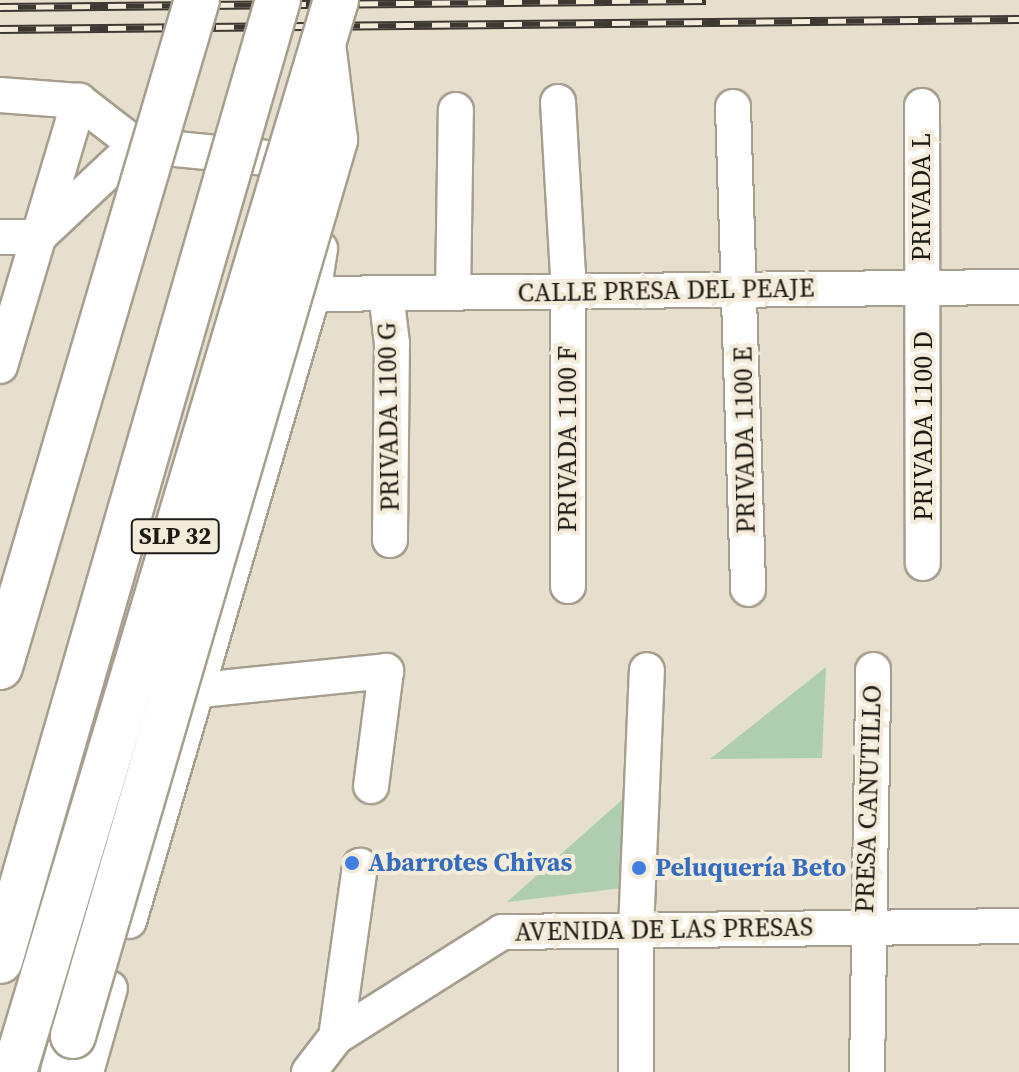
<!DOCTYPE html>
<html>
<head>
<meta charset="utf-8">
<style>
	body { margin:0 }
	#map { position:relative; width:1019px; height:1072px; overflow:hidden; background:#e7dfce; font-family:"Source Serif 4",serif }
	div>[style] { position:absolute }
	.green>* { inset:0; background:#afceb1 }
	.roads { filter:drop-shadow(2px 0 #a69e8e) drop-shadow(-2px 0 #a69e8e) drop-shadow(0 2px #a69e8e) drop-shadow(0 -2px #a69e8e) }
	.minor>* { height:34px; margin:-17px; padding:0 17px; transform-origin:17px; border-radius:17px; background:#fff }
	.secondary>* { height:44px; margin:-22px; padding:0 22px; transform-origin:22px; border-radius:22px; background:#fff }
	.rail>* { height:9px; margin-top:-4.5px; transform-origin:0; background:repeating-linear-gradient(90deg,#f4ecdb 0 18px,#3d3932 0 36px); box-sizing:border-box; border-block:2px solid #3d3932 }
	.bridges { filter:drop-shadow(2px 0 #a69e8e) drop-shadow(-2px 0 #a69e8e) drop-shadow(0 2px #a69e8e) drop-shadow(0 -2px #a69e8e) }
	.secondary-bridge>* { height:44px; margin:-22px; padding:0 22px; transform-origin:22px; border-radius:22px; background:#fff }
	.trunk-bridge>* { height:44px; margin:-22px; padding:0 22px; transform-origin:22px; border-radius:22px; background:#fff }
	.dots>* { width:22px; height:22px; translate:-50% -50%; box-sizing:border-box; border:4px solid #f4ecdb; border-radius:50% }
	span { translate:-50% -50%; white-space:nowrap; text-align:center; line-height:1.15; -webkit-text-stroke:8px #f4ecdb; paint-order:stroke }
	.shield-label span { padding:2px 6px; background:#f4ecdb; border:2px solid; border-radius:6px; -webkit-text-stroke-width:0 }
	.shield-label { font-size:24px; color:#1d1a14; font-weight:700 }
	.street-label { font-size:26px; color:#1d1a14 }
	.shop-label { font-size:26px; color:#366cbe; font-weight:700 }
	.left { translate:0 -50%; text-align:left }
</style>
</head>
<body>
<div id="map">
	<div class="green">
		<i style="clip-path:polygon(826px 667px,822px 758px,710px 759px)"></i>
		<i style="clip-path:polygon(624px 798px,630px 887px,507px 902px)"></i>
	</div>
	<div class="roads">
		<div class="minor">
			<i style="left:0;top:95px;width:79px;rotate:4.3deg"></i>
			<i style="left:79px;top:101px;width:72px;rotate:37.7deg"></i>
			<i style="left:558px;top:102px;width:171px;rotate:86.7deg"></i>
			<i style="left:568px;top:273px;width:313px;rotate:90deg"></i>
			<i style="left:922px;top:106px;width:457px;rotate:89.9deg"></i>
			<i style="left:733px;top:107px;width:482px;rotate:88.2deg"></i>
			<i style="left:0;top:237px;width:38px"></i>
			<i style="left:38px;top:237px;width:134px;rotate:-43.2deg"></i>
			<i style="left:136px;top:145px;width:131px;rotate:5.7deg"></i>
			<i style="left:266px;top:158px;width:43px;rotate:27.8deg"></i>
			<i style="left:386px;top:293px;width:50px;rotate:83.2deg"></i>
			<i style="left:392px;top:343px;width:197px;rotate:90.6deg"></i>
			<i style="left:453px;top:293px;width:183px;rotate:-89.1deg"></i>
			<i style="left:313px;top:294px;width:706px;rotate:-0.57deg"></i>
			<i style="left:0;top:366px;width:277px;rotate:-73.4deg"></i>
			<i style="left:200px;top:690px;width:187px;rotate:-5.8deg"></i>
			<i style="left:386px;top:671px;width:116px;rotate:97.4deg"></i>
			<i style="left:129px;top:921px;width:653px;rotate:-73.65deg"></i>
			<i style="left:313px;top:294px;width:46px;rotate:-81.2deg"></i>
			<i style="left:336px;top:1037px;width:173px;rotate:-82deg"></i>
			<i style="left:86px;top:1072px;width:87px;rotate:-74.1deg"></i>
			<i style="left:309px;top:1072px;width:44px;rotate:-52.4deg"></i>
			<i style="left:336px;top:1037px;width:196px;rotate:-32.3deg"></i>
			<i style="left:502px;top:932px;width:517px;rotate:-0.66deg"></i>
			<i style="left:636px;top:1072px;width:142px;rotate:-90deg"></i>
			<i style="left:636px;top:930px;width:260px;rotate:-87.6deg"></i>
			<i style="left:867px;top:1072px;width:402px;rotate:-89.1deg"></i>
		</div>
		<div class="secondary">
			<i style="left:63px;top:1072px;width:37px;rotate:-74deg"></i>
		</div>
	</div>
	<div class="rail">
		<i style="left:0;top:7px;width:706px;rotate:-0.57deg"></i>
		<i style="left:0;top:29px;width:1019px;rotate:-0.56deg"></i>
	</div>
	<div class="bridges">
		<div class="secondary-bridge">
			<i style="left:0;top:667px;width:695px;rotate:-73.55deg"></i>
			<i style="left:73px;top:1036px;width:934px;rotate:-73.7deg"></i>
			<i style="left:335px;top:140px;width:97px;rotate:-97.1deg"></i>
		</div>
		<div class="trunk-bridge">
			<i style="left:0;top:961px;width:1000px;rotate:-73.87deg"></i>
			<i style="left:14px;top:1072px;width:1119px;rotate:-73.28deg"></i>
		</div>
	</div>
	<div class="dots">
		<i style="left:352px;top:863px;background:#3f7fe0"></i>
		<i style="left:639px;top:868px;background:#3f7fe0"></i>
	</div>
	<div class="shield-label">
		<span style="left:175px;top:536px">SLP 32</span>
	</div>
	<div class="street-label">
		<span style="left:922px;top:197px;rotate:-90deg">PRIVADA L</span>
		<span style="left:666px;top:291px;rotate:-1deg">CALLE PRESA DEL PEAJE</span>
		<span style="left:389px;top:417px;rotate:-91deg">PRIVADA 1100 G</span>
		<span style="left:924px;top:426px;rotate:-90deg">PRIVADA 1100 D</span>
		<span style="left:568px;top:439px;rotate:-90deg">PRIVADA 1100 F</span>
		<span style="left:745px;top:440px;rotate:-91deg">PRIVADA 1100 E</span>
		<span style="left:869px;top:799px;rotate:-88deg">PRESA CANUTILLO</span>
		<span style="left:664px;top:930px;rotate:-1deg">AVENIDA DE LAS PRESAS</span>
	</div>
	<div class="shop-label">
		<span class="left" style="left:368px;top:863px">Abarrotes Chivas</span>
		<span class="left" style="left:655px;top:868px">Peluquería Beto</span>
	</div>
</div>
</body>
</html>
